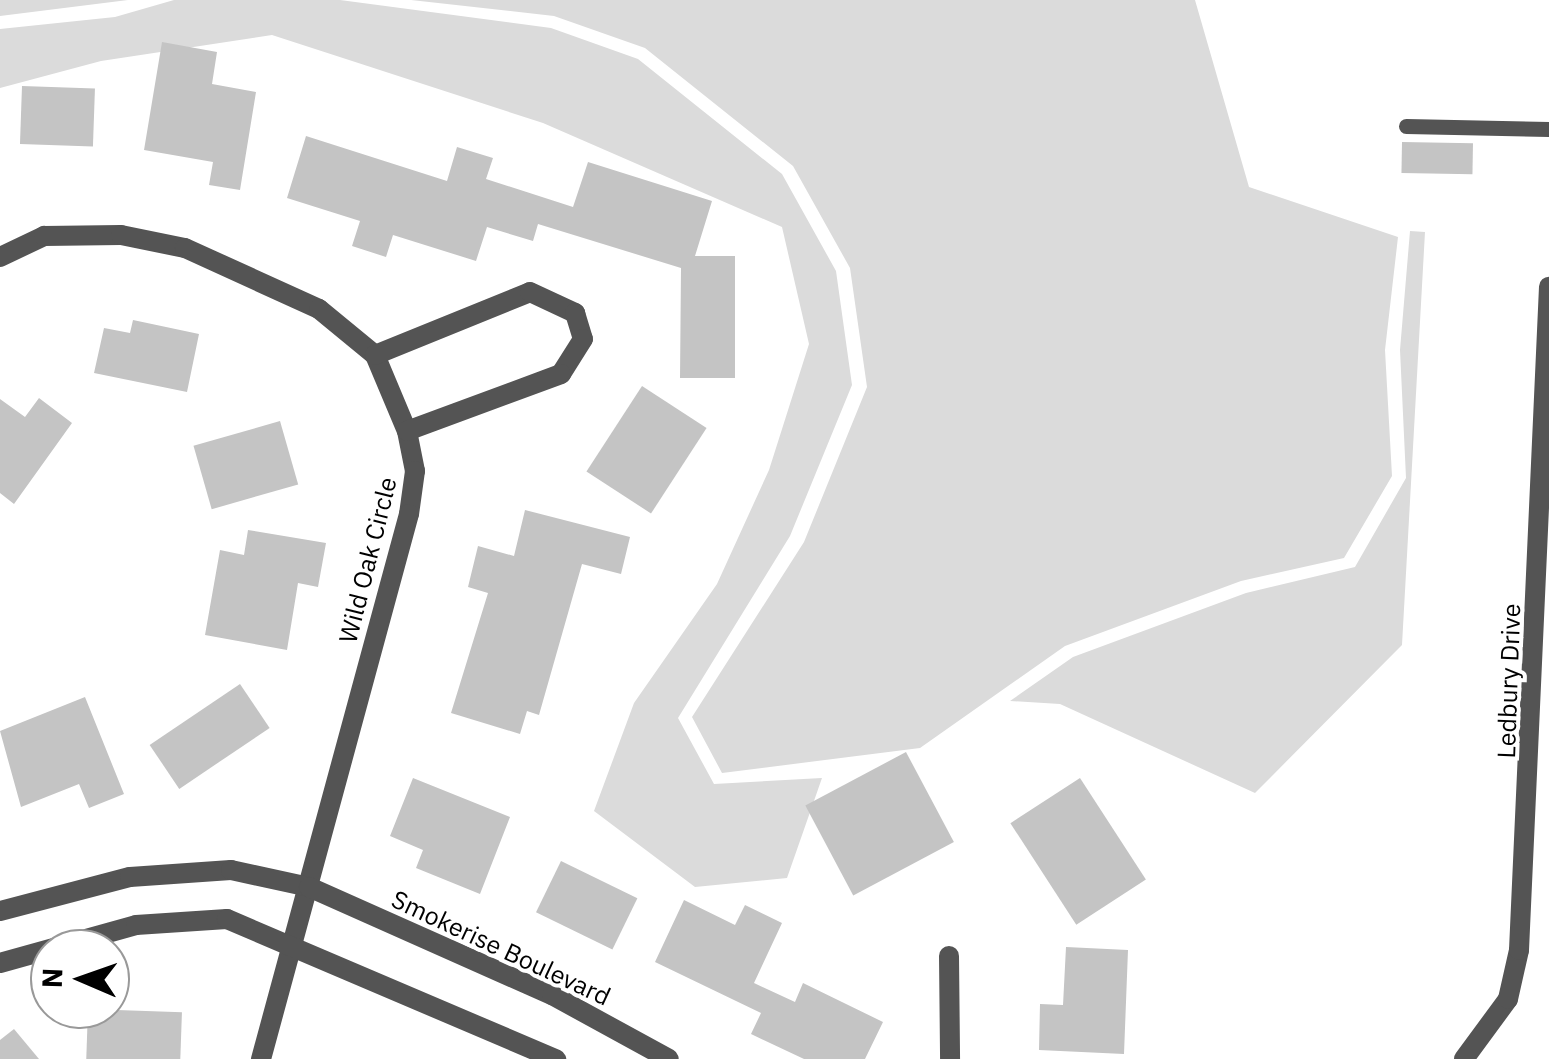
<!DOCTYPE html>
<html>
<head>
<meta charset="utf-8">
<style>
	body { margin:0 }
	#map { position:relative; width:1549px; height:1059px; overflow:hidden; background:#fff; font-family:"IBM Plex Sans",sans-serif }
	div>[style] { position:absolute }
	.green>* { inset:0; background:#dbdbdb }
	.building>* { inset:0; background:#c4c4c4; transform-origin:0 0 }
	.lane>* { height:15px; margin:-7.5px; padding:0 7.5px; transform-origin:7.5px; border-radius:7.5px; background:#545454 }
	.street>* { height:20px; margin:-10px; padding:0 10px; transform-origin:10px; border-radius:10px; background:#545454 }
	span { translate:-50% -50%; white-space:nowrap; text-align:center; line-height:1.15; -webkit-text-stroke:8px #fff; paint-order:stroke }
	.street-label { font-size:25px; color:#000 }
	.north { position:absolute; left:30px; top:929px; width:100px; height:100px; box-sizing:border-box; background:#fff; border:2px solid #999; border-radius:50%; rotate:272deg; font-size:28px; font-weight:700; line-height:40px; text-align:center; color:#000 }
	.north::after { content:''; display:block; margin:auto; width:35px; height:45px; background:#000; clip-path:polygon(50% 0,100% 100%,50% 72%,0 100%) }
</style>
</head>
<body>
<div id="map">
	<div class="green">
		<i style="clip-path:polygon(0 0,128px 0,0 16px)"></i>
		<i style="clip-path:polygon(174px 0,340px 0,551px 28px,638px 59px,782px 174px,836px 271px,852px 385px,790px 536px,678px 718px,714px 784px,822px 778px,787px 878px,695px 887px,594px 811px,634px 703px,717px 584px,769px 470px,809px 344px,782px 227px,543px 123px,272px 35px,101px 61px,0 88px,0 29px,115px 17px)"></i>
		<i style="clip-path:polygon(411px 0,1195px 0,1249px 187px,1398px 237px,1385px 350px,1392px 476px,1344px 558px,1241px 581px,1065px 646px,920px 748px,722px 773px,692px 717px,804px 542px,867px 387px,850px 268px,793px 166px,645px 48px,554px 16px)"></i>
		<i style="clip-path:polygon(1410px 231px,1425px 232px,1402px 645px,1255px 793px,1060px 704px,1010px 701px,1073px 657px,1246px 593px,1355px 567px,1406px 478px,1400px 350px)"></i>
	</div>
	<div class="building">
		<i style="clip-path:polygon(162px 42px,217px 52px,212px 84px,256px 92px,240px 190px,209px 185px,213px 162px,144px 150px)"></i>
		<i style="left:22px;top:86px;width:73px;height:58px;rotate:2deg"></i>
		<i style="clip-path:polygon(306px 136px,447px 181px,457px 147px,493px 158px,486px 179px,573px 207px,588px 162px,712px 201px,695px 256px,735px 256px,735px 378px,680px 378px,681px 268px,538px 224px,533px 241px,487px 227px,476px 261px,393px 235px,386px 257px,352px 246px,360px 221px,287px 198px)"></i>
		<i style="left:1402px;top:142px;width:71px;height:31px;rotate:1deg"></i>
		<i style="clip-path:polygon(133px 320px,199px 334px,187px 392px,94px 373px,104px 328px,130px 333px)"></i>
		<i style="left:642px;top:386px;width:77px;height:102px;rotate:33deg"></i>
		<i style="clip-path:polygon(39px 398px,72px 423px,14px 504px,0 493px,0 399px,25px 417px)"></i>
		<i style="left:280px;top:421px;width:66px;height:90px;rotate:74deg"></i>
		<i style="clip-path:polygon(525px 510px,630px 537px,621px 574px,582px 564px,539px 715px,527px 711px,520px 734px,451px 713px,488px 593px,468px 587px,478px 546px,514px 556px)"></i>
		<i style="clip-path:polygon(248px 530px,326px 543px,318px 587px,298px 583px,287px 650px,205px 635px,220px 550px,244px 555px)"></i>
		<i style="left:240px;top:684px;width:53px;height:109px;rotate:56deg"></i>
		<i style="clip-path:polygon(85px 697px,124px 794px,89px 808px,79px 784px,21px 807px,0 731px)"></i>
		<i style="left:906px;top:752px;width:102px;height:114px;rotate:62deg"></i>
		<i style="clip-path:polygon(413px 778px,510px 817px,480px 894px,416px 868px,423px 850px,390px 836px)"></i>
		<i style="left:1080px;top:778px;width:121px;height:83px;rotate:57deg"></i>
		<i style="left:561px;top:861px;width:85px;height:57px;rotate:26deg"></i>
		<i style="clip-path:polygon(684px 900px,735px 925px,745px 905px,782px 923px,754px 983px,795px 1002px,803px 983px,883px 1022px,865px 1059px,804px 1059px,751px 1034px,761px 1013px,655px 962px)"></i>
		<i style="clip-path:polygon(1066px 947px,1128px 950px,1124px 1054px,1039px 1050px,1040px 1004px,1063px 1005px)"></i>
		<i style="left:88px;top:1009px;width:94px;height:50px;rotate:2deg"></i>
		<i style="clip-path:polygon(14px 1029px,39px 1059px,0 1059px,0 1040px)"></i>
	</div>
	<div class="lane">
		<i style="left:1406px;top:126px;width:143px;rotate:1.2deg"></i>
	</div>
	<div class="street">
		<i style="left:0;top:257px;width:49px;rotate:-25.5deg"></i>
		<i style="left:44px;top:236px;width:77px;rotate:-0.7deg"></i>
		<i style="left:121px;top:235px;width:65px;rotate:11.5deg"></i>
		<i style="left:185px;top:248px;width:147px;rotate:24.5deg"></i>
		<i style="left:319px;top:309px;width:72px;rotate:39.4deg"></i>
		<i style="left:375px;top:355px;width:82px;rotate:67.2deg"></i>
		<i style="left:407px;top:431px;width:41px;rotate:78.7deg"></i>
		<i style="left:415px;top:471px;width:43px;rotate:97.9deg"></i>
		<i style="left:409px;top:514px;width:565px;rotate:105.19deg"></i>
		<i style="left:375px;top:355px;width:167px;rotate:-22.1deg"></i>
		<i style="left:530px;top:292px;width:50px;rotate:25deg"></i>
		<i style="left:575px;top:313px;width:27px;rotate:73deg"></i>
		<i style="left:583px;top:339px;width:41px;rotate:122.2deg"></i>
		<i style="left:561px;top:374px;width:164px;rotate:159.7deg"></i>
		<i style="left:0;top:911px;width:134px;rotate:-14.7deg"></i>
		<i style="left:130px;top:877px;width:101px;rotate:-4deg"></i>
		<i style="left:231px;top:870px;width:80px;rotate:12.3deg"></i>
		<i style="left:309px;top:887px;width:266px;rotate:24deg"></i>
		<i style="left:552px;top:995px;width:133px;rotate:28.7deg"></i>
		<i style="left:949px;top:956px;width:103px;rotate:89.4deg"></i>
		<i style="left:0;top:963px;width:141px;rotate:-15.6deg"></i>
		<i style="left:136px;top:925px;width:91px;rotate:-3.8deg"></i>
		<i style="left:227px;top:919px;width:358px;rotate:23.1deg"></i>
		<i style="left:1464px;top:1059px;width:74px;rotate:-53.7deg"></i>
		<i style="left:1508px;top:999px;width:50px;rotate:-77.3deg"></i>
		<i style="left:1519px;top:950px;width:664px;rotate:-87.41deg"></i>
	</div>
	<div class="street-label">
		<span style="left:368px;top:560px;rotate:-76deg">Wild Oak Circle</span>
		<span style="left:1509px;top:681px;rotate:-88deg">Ledbury Drive</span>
		<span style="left:501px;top:948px;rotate:25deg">Smokerise Boulevard</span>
	</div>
	<div class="north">N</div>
</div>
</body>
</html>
